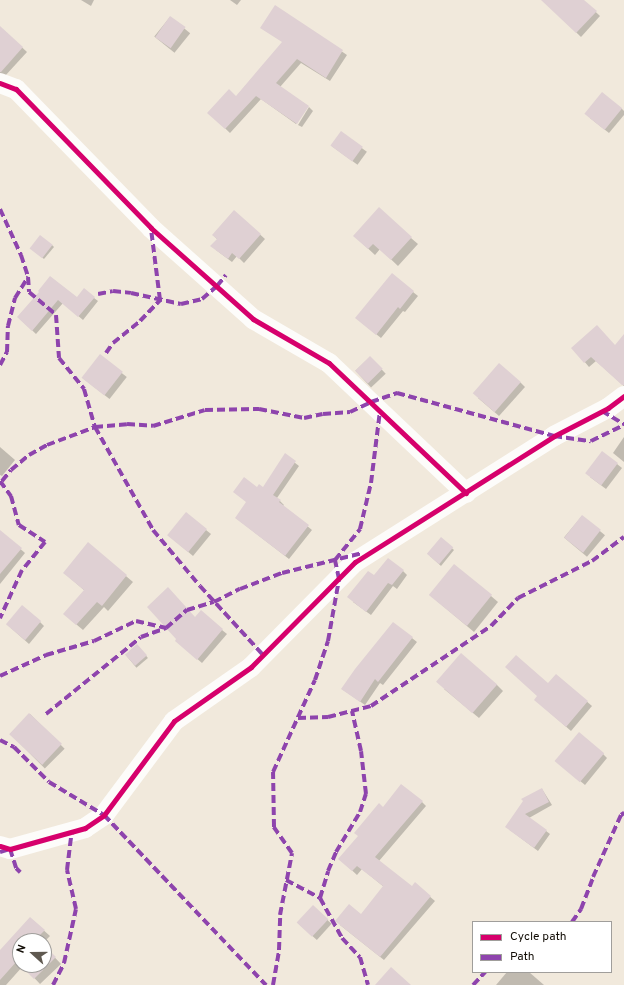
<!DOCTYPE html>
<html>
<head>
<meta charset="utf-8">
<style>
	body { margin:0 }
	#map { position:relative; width:624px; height:985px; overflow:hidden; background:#f1e9dc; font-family:Overpass,sans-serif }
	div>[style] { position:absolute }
	.shadow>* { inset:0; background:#0003; transform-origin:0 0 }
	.building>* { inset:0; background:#dfd0d3; transform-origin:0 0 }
	.street>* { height:20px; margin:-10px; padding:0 10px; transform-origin:10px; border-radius:10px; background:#fdfcfa }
	.quiet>* { height:4px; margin-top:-2px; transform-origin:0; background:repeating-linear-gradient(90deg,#8e44ad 0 8px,transparent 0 12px) }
	.cycleway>* { height:5px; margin:-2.5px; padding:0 2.5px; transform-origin:2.5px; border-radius:2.5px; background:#d6006c }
	span { translate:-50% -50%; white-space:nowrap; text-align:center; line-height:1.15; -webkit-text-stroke:3px #fff; paint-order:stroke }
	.legend { position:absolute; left:472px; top:921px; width:140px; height:52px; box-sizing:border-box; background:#fff; border:1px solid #a09e9b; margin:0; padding:5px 7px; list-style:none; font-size:12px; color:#110c05 }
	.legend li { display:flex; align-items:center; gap:8px; height:20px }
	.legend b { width:20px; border:1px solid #a09e9b }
	.north { position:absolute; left:12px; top:933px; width:40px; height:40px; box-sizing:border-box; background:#fff; border:1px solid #a09e9b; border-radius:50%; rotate:291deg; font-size:11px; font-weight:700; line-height:16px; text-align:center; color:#110c05 }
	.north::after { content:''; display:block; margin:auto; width:14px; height:18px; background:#5f5950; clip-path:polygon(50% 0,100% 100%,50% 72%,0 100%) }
</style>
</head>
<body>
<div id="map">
	<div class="shadow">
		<i style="clip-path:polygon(81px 0,94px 0,91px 6px)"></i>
		<i style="clip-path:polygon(230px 0,241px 0,237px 5px)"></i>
		<i style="clip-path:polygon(554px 0,583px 0,600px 16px,581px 37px,549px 6px)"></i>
		<i style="clip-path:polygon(275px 6px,347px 55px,330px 81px,301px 63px,280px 87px,308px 106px,296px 124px,261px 99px,230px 133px,209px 113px,236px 97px,283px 42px)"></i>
		<i style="left:170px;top:17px;width:26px;height:25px;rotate:39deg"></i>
		<i style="clip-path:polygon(0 27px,27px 52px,5px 76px,0 77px)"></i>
		<i style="clip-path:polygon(309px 107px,313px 111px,302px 127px,298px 125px)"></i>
		<i style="clip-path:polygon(621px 108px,624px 111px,624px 115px,609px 133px,590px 118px)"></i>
		<i style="left:341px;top:133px;width:32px;height:16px;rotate:36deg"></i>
		<i style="clip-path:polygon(234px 211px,265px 239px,244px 263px,237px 256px,232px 262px,216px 250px,218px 240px,213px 235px)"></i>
		<i style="clip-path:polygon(411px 238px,418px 244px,398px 266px,380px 249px,375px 255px,361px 242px)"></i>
		<i style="clip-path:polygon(52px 245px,54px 247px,44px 259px,33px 250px)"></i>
		<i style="clip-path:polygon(40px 292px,77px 298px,94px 298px,98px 301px,83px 320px,63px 303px,36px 334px,18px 317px)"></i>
		<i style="clip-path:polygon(413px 292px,418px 296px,405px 312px,403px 311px,381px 338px,361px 322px)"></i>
		<i style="clip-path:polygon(624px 336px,624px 386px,596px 361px,589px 367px,573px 348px,615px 346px)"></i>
		<i style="left:100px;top:356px;width:34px;height:28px;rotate:38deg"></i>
		<i style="left:370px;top:357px;width:23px;height:20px;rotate:47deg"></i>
		<i style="clip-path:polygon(520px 382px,525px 387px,499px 416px,478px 398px)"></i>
		<i style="clip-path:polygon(624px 437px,624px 462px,613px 453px)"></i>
		<i style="clip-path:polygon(0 447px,15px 460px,2px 476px,0 475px)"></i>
		<i style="clip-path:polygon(602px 452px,622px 468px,606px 489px,590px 477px)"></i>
		<i style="clip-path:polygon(285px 455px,299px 466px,277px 498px,284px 505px,283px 506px,312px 530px,289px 559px,236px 518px,257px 488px,263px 489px)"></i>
		<i style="left:582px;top:516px;width:30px;height:28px;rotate:40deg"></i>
		<i style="clip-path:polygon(206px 530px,211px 534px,193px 556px,173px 539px)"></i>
		<i style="clip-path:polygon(0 531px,25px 553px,0 584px)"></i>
		<i style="clip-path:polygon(441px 539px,454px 550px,441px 566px,430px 556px)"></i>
		<i style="clip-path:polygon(88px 544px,133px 582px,108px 611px,104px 607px,83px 630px,70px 619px,85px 591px,70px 578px)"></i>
		<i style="clip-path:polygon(403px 571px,407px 575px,397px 589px,393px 586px,371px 615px,353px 602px,374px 577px)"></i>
		<i style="clip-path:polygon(491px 596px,498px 602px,474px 632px,437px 601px)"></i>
		<i style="clip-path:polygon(195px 618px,222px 630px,227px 634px,202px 663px,181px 645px)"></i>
		<i style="clip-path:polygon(40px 622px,44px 626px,29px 644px,11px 628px)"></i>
		<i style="clip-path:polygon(393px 623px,417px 642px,383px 685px,380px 683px,365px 705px,342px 689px)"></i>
		<i style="left:137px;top:645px;width:17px;height:15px;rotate:50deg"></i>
		<i style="clip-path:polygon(556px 675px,592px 706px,571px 731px,540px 704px,548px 685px)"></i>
		<i style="clip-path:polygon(496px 684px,503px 691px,479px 718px,444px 689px)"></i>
		<i style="left:30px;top:714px;width:49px;height:28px;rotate:45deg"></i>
		<i style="clip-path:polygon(603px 754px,607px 758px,585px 785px,561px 765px)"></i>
		<i style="clip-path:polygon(542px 789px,552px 805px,529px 818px,550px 834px,538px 851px,510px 830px)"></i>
		<i style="clip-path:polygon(422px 802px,426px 806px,379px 861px,412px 888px,415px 884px,435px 901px,384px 960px,340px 925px,361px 915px,384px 887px,362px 869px,357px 875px,344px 863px,383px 809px)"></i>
		<i style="left:313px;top:907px;width:25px;height:22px;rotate:42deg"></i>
		<i style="clip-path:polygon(30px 918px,50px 936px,44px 942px,44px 941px,20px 941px,20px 965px,44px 965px,44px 946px,61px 964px,40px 984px,23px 966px,6px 985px,0 985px,0 952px)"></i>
		<i style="clip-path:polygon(507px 972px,529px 972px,544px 985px,496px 985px)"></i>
	</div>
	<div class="building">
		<i style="clip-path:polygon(541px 0,584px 0,597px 11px,576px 33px)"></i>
		<i style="clip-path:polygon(275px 5px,343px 50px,326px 78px,297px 59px,276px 83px,309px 106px,297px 124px,256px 96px,225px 129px,207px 113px,229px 89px,236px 96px,282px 42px,260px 28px)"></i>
		<i style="left:170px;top:16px;width:19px;height:26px;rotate:35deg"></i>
		<i style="clip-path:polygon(0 26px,23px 47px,1px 72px,0 72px)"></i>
		<i style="left:602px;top:92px;width:26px;height:28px;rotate:39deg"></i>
		<i style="left:341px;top:131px;width:27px;height:18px;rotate:36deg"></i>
		<i style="clip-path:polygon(379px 207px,412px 237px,391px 260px,373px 244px,368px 249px,353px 236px)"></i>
		<i style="clip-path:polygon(234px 210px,261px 234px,239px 259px,232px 253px,228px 259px,210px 246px,217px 239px,212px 235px)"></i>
		<i style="left:40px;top:235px;width:16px;height:17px;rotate:38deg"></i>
		<i style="clip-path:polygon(392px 273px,414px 291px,400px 309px,398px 307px,376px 335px,355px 318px)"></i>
		<i style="clip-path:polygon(50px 276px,77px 297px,84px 288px,95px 297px,78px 317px,58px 300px,32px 331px,17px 317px,39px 292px,38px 291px)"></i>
		<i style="clip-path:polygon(597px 325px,615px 345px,624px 334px,624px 385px,622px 385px,591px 357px,584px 363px,571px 348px)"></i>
		<i style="left:100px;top:354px;width:29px;height:30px;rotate:38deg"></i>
		<i style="left:370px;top:356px;width:18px;height:21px;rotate:45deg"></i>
		<i style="left:499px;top:363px;width:29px;height:40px;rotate:41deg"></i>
		<i style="left:602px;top:451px;width:20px;height:28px;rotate:37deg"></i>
		<i style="clip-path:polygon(285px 453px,296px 461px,273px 495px,281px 500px,279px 502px,309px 525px,285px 556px,235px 518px,246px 502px,233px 492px,244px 477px,257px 487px,259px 484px,263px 487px)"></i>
		<i style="left:186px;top:512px;width:27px;height:30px;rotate:39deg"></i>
		<i style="left:582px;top:515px;width:24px;height:29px;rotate:38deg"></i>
		<i style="clip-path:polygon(0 530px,22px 548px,0 574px)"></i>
		<i style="left:441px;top:537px;width:16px;height:22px;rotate:40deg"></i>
		<i style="clip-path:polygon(88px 542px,127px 575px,102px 606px,97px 602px,76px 625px,63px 614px,84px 590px,63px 573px)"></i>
		<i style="clip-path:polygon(388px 558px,404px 570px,392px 585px,388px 583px,366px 612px,347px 597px,368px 571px,374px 575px)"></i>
		<i style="left:454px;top:564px;width:49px;height:40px;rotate:39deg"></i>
		<i style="clip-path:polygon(168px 587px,195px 617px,201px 610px,223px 629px,197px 660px,175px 641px,176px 639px,147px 607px)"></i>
		<i style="left:22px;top:605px;width:25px;height:25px;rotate:40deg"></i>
		<i style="clip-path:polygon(393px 622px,413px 637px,378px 682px,375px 679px,360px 702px,341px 689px,355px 669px)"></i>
		<i style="left:137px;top:644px;width:15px;height:16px;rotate:48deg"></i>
		<i style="left:461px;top:653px;width:48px;height:38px;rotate:41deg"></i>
		<i style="clip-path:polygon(516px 655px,548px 683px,556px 674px,588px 701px,566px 727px,534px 700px,537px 696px,505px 667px)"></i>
		<i style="left:29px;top:713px;width:45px;height:29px;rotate:43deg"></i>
		<i style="left:579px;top:732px;width:33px;height:38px;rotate:40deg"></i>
		<i style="clip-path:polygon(401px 784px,423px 801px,375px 857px,412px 886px,415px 882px,431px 896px,380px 957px,335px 921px,349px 904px,361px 914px,383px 886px,357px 866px,352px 871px,338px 859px,358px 836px,354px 833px,379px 803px,383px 807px)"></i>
		<i style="clip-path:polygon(542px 788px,549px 802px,525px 814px,547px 830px,534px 848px,505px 827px,523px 801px,521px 799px)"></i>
		<i style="left:313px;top:905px;width:21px;height:24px;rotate:43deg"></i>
		<i style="clip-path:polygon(30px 917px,45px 930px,37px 938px,40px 941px,20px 941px,20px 965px,17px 961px,0 980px,0 950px)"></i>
		<i style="clip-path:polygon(44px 945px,56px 957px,34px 979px,20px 965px,44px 965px)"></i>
		<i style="clip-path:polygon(391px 967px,411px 985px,375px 985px)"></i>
	</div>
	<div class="street">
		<i style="left:0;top:83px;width:17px;rotate:21deg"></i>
		<i style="left:16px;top:89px;width:194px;rotate:45.8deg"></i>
		<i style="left:151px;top:228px;width:137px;rotate:41.7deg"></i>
		<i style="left:253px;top:319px;width:88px;rotate:30.1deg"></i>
		<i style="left:329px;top:363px;width:189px;rotate:43.5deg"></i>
		<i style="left:0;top:846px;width:10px;rotate:17deg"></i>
		<i style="left:10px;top:849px;width:78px;rotate:-15.6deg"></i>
		<i style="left:85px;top:828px;width:23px;rotate:-34deg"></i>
		<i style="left:104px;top:815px;width:117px;rotate:-53.3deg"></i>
		<i style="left:174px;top:721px;width:94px;rotate:-35deg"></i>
		<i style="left:251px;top:667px;width:148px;rotate:-45.3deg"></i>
		<i style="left:355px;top:562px;width:236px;rotate:-32.3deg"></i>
		<i style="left:554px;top:436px;width:61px;rotate:-27.4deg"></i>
		<i style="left:608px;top:408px;width:20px;rotate:-37deg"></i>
	</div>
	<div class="quiet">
		<i style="left:0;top:209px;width:51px;rotate:65.5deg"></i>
		<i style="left:21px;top:255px;width:23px;rotate:72deg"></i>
		<i style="left:28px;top:277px;width:15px;rotate:86deg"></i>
		<i style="left:29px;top:292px;width:35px;rotate:40deg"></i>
		<i style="left:56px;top:315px;width:43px;rotate:86deg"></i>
		<i style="left:59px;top:358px;width:40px;rotate:51deg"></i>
		<i style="left:84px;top:389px;width:40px;rotate:74deg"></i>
		<i style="left:95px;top:427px;width:118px;rotate:60.6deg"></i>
		<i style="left:153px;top:530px;width:73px;rotate:50deg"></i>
		<i style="left:200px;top:586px;width:93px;rotate:47.6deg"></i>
		<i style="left:98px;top:294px;width:15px;rotate:-11deg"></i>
		<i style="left:113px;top:291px;width:18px;rotate:6deg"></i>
		<i style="left:131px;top:293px;width:51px;rotate:12.4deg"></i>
		<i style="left:181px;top:304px;width:22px;rotate:-13deg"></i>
		<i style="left:202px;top:299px;width:20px;rotate:-41deg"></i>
		<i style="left:217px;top:286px;width:14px;rotate:-51deg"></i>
		<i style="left:106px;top:353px;width:12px;rotate:-55deg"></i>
		<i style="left:113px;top:343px;width:35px;rotate:-39deg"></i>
		<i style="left:140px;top:321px;width:29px;rotate:-46deg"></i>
		<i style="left:160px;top:300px;width:72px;rotate:-97.2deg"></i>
		<i style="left:0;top:365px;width:15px;rotate:-62deg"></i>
		<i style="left:7px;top:352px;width:26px;rotate:-88deg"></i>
		<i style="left:8px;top:326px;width:29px;rotate:-76deg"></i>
		<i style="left:15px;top:298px;width:25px;rotate:-58deg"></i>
		<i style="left:602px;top:411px;width:26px;rotate:31deg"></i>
		<i style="left:0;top:481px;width:19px;rotate:54deg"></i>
		<i style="left:11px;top:496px;width:30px;rotate:75deg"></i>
		<i style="left:19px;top:525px;width:31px;rotate:33deg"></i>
		<i style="left:45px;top:542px;width:36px;rotate:129deg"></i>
		<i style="left:22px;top:570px;width:53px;rotate:114.6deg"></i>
		<i style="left:2px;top:481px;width:14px;rotate:-51deg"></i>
		<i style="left:11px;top:470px;width:23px;rotate:-40deg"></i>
		<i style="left:29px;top:455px;width:21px;rotate:-29deg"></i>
		<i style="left:47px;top:445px;width:51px;rotate:-20.6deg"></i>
		<i style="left:95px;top:427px;width:32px;rotate:-5deg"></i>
		<i style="left:127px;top:424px;width:26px;rotate:4deg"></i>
		<i style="left:153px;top:426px;width:54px;rotate:-17.1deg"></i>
		<i style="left:205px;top:410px;width:54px;rotate:-1.1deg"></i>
		<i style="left:259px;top:409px;width:46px;rotate:11.3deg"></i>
		<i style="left:304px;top:418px;width:19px;rotate:-12deg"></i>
		<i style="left:323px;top:414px;width:27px;rotate:-4deg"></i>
		<i style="left:350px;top:412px;width:23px;rotate:-25deg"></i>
		<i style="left:371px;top:402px;width:28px;rotate:-19deg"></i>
		<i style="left:397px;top:393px;width:163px;rotate:15.3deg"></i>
		<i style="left:554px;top:436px;width:37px;rotate:8deg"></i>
		<i style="left:591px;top:441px;width:37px;rotate:-26deg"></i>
		<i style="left:0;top:676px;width:51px;rotate:-24.5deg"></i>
		<i style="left:46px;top:655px;width:50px;rotate:-16.3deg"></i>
		<i style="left:94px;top:641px;width:47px;rotate:-25.5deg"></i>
		<i style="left:136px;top:621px;width:31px;rotate:13deg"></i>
		<i style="left:46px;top:714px;width:122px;rotate:-39deg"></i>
		<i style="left:141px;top:637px;width:27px;rotate:-20deg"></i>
		<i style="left:166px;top:628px;width:28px;rotate:-41deg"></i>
		<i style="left:187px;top:610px;width:28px;rotate:-17deg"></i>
		<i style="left:214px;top:602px;width:29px;rotate:-27deg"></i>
		<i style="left:240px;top:589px;width:45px;rotate:-20.9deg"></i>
		<i style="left:282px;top:573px;width:83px;rotate:-13.9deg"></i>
		<i style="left:298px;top:718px;width:30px;rotate:-2deg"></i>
		<i style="left:328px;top:717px;width:44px;rotate:-14.3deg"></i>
		<i style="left:371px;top:706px;width:144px;rotate:-33.7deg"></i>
		<i style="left:491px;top:626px;width:39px;rotate:-46deg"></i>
		<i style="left:518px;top:598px;width:83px;rotate:-26.6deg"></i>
		<i style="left:592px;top:561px;width:40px;rotate:-37deg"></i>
		<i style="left:0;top:740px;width:16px;rotate:27deg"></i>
		<i style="left:14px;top:747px;width:49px;rotate:45deg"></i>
		<i style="left:49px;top:782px;width:64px;rotate:31deg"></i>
		<i style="left:104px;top:815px;width:235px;rotate:46.4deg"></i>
		<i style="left:0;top:852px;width:10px;rotate:-17deg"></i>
		<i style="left:10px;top:849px;width:20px;rotate:72deg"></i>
		<i style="left:16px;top:868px;width:6px;rotate:45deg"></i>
		<i style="left:286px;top:880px;width:38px;rotate:28deg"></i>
		<i style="left:320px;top:898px;width:46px;rotate:61.2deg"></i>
		<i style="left:342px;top:938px;width:26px;rotate:47deg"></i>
		<i style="left:360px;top:957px;width:29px;rotate:74deg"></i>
		<i style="left:320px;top:898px;width:28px;rotate:-73deg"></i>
		<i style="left:328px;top:871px;width:21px;rotate:-67deg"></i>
		<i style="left:336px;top:852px;width:47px;rotate:-59deg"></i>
		<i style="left:360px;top:812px;width:19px;rotate:-72deg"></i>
		<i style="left:366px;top:794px;width:43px;rotate:-96.6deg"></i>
		<i style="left:361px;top:751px;width:41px;rotate:-102.7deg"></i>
		<i style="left:572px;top:922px;width:16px;rotate:-55deg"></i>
		<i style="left:581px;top:909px;width:34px;rotate:-69deg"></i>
		<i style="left:593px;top:877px;width:68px;rotate:-65.7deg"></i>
		<i style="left:621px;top:815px;width:4px;rotate:-34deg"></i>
		<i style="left:53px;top:985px;width:25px;rotate:-63deg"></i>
		<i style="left:64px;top:963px;width:55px;rotate:-77.5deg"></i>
		<i style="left:76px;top:909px;width:40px;rotate:-103deg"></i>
		<i style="left:67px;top:870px;width:38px;rotate:-83deg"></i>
		<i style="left:273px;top:985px;width:36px;rotate:-80deg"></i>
		<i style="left:279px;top:950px;width:35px;rotate:-88deg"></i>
		<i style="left:280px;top:915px;width:63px;rotate:-79deg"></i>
		<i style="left:292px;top:853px;width:32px;rotate:-125deg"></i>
		<i style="left:274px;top:827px;width:55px;rotate:-91deg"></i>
		<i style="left:273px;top:772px;width:101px;rotate:-65.5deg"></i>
		<i style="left:315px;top:680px;width:41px;rotate:-71.6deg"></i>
		<i style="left:328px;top:641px;width:63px;rotate:-79.9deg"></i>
		<i style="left:339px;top:579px;width:19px;rotate:-102deg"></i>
		<i style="left:335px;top:560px;width:40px;rotate:-51deg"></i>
		<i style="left:360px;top:529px;width:47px;rotate:-76.6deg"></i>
		<i style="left:371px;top:483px;width:73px;rotate:-82.9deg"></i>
		<i style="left:473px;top:985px;width:18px;rotate:-47deg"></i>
	</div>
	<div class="cycleway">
		<i style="left:0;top:83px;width:17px;rotate:21deg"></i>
		<i style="left:16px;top:89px;width:194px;rotate:45.8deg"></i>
		<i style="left:151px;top:228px;width:137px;rotate:41.7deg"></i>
		<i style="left:253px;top:319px;width:88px;rotate:30.1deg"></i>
		<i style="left:329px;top:363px;width:189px;rotate:43.5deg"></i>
		<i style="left:0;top:846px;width:10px;rotate:17deg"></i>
		<i style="left:10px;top:849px;width:78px;rotate:-15.6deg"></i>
		<i style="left:85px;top:828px;width:23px;rotate:-34deg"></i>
		<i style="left:104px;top:815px;width:117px;rotate:-53.3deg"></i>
		<i style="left:174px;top:721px;width:94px;rotate:-35deg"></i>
		<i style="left:251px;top:667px;width:148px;rotate:-45.3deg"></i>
		<i style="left:355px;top:562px;width:236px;rotate:-32.3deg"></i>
		<i style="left:554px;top:436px;width:61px;rotate:-27.4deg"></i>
		<i style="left:608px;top:408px;width:20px;rotate:-37deg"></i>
	</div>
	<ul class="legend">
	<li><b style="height:5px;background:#d6006c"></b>Cycle path</li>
	<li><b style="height:5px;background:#8e44ad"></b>Path</li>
	</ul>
	<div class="north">N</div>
</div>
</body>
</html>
